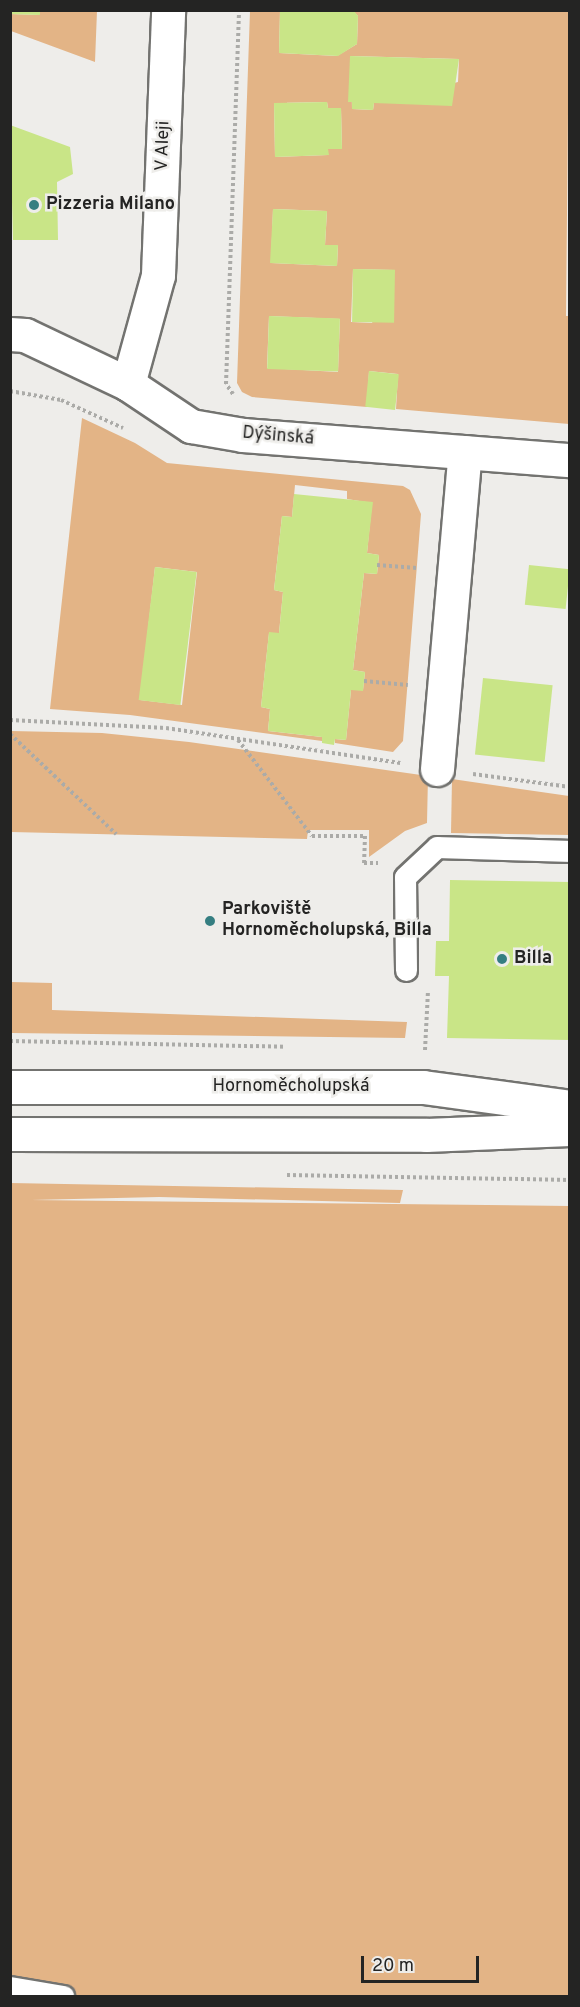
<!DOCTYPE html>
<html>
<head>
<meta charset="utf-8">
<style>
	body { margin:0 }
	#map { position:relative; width:580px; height:2007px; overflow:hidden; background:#eeedea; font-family:Overpass,sans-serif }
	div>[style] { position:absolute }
	.green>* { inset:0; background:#e3b486 }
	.building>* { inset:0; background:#c9e587; transform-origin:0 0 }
	.path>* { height:4px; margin-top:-2px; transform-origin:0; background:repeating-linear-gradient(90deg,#ababa8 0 3px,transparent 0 6px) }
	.roads { filter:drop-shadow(2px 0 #737370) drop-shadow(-2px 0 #737370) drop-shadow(0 2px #737370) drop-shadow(0 -2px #737370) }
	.lane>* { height:21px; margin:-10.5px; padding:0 10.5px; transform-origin:10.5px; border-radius:10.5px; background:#fff }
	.street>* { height:33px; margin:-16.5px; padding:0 16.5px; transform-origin:16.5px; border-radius:16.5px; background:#fff }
	.secondary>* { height:33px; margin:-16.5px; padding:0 16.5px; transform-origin:16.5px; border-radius:16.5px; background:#fff }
	.dots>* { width:16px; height:16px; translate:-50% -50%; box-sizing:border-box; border:3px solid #eeedea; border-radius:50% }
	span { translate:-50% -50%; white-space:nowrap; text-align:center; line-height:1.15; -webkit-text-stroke:5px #eeedea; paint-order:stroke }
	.street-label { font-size:18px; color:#242423 }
	.poi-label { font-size:18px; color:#242423; font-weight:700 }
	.left { translate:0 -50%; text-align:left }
	.frame { position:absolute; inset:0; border:12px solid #242423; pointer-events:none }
	.scale { position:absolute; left:361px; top:1956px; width:118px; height:27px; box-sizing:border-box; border:3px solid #242423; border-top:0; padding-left:8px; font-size:18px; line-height:21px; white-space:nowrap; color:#242423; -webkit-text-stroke:4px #eeedea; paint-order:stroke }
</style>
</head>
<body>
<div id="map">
	<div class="green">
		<i style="clip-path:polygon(40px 10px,97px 11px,95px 62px,11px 31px,10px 14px,39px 15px)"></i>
		<i style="clip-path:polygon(evenodd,250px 11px,280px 11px,279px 53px,337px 56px,357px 44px,358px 16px,353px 11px,569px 11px,566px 316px,570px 316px,569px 424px,396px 409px,398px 374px,369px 371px,367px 407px,252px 397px,242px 392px,237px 383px,250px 11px,351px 56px,459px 59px,458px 82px,374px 103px,373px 110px,352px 109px,351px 56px,250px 11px,327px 102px,328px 108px,341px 108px,342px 149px,328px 149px,328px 155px,275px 157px,274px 103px,327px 102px,250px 11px,273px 209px,327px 211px,325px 245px,338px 245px,337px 266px,271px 263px,273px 209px,250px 11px,353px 269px,395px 270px,372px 323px,351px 322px,353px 269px,250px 11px,269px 316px,340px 319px,338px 372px,267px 368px,269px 316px)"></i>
		<i style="clip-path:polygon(evenodd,82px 418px,135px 443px,167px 463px,403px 486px,410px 490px,421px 514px,403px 741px,393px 752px,335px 743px,335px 739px,346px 740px,351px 690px,363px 690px,365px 672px,353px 670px,364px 573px,377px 574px,379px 555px,367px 553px,372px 503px,347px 499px,347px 491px,295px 485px,292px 517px,282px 516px,274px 590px,283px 592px,279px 633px,269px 633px,261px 707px,270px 709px,268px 731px,322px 737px,322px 741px,130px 715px,50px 709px,82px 418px,155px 567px,197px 572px,182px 705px,140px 700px,155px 567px)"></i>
		<i style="clip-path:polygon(11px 731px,102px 733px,189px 742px,428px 776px,427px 823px,405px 831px,369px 857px,369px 830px,308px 830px,307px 839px,11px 832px)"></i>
		<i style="clip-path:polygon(452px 779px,569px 796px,569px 835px,451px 833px)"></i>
		<i style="clip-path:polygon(11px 982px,52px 983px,52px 1010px,407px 1022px,405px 1038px,11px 1033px)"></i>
		<i style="clip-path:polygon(10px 1183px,403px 1190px,400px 1203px,159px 1197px,31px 1200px,569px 1206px,569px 1996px,11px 1996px)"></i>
	</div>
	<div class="building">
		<i style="clip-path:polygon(10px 10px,40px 10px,40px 15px,10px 14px)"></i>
		<i style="clip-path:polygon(280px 10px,353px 10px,358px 16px,357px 44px,338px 56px,279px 53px)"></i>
		<i style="clip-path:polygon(350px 56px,459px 59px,452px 106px,374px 103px,373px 110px,352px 109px,352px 102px,348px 102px)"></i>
		<i style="clip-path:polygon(327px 102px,328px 108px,341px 108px,342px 149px,328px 149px,329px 155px,275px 157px,274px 103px)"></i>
		<i style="clip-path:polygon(10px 125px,70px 147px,73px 174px,57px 182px,58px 240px,13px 240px)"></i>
		<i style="clip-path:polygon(273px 209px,327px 211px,325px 245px,338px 245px,337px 266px,270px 263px)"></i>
		<i style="left:353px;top:269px;width:42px;height:53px;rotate:1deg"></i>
		<i style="left:269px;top:316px;width:71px;height:53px;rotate:2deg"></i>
		<i style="left:369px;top:371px;width:30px;height:36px;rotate:6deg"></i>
		<i style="clip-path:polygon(294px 494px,373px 502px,367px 553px,379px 555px,377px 574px,364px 573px,353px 670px,365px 672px,363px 691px,351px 690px,346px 740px,335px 739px,334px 745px,322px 743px,322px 737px,268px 731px,270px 709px,261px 707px,269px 632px,279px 633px,283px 592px,274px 590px,282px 516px,292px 517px)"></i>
		<i style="left:529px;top:565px;width:41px;height:40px;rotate:6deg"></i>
		<i style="left:155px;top:567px;width:42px;height:134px;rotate:7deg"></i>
		<i style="left:483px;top:678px;width:70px;height:77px;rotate:6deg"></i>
		<i style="clip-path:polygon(450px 880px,570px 882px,570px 1040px,447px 1038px,449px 976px,435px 976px,436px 941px,449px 941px)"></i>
	</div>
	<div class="path">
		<i style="left:10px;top:391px;width:52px;rotate:10deg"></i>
		<i style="left:61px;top:400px;width:68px;rotate:24.3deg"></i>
		<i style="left:233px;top:394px;width:12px;rotate:-125deg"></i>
		<i style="left:226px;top:384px;width:374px;rotate:-88deg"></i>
		<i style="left:377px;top:565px;width:40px;rotate:4.3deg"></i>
		<i style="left:364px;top:681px;width:44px;rotate:5.2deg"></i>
		<i style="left:10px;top:720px;width:156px;rotate:2.9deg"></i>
		<i style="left:166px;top:728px;width:237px;rotate:8.5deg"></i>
		<i style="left:10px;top:734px;width:146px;rotate:43.3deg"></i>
		<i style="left:238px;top:740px;width:121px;rotate:52.4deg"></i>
		<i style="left:312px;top:836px;width:53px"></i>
		<i style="left:365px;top:836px;width:27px;rotate:92deg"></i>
		<i style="left:364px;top:863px;width:14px"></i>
		<i style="left:473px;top:774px;width:98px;rotate:7.6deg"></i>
		<i style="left:10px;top:1041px;width:276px;rotate:1.2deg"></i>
		<i style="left:425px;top:1050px;width:59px;rotate:-87.1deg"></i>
		<i style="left:287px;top:1175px;width:283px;rotate:1deg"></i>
	</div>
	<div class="roads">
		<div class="lane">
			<i style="left:406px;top:970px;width:93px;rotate:-90.6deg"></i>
			<i style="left:405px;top:877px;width:44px;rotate:-43.2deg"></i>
			<i style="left:437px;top:847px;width:133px;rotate:1.7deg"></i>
			<i style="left:10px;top:1987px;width:54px;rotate:9.6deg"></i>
		</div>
		<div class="street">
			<i style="left:10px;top:334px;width:15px;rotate:4deg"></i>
			<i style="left:25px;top:335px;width:114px;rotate:25.4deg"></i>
			<i style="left:128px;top:384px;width:76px;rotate:33.7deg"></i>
			<i style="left:191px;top:426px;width:53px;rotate:9.8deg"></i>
			<i style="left:243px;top:435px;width:328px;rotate:4.4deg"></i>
			<i style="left:128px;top:384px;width:113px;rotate:-74.6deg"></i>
			<i style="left:158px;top:275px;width:265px;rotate:-87.8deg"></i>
			<i style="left:437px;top:769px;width:318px;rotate:-85deg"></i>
		</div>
		<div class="secondary">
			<i style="left:10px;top:1087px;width:413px"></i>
			<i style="left:423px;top:1087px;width:148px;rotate:7.7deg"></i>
			<i style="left:10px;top:1134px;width:416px;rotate:0.1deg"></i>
			<i style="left:426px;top:1135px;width:144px;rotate:-2.4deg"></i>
		</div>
	</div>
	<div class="dots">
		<i style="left:34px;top:205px;background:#357e81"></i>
		<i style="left:210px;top:921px;background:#357e81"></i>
		<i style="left:502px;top:959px;background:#357e81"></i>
	</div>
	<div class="street-label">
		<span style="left:164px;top:146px;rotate:-88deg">V Aleji</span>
		<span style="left:278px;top:437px;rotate:5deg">Dýšinská</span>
		<span style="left:291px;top:1087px">Hornoměcholupská</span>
	</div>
	<div class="poi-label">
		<span class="left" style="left:46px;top:205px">Pizzeria Milano</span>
		<span class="left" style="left:222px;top:921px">Parkoviště<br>Hornoměcholupská, Billa</span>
		<span class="left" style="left:514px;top:959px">Billa</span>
	</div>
	<div class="frame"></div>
	<div class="scale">20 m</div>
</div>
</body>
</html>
